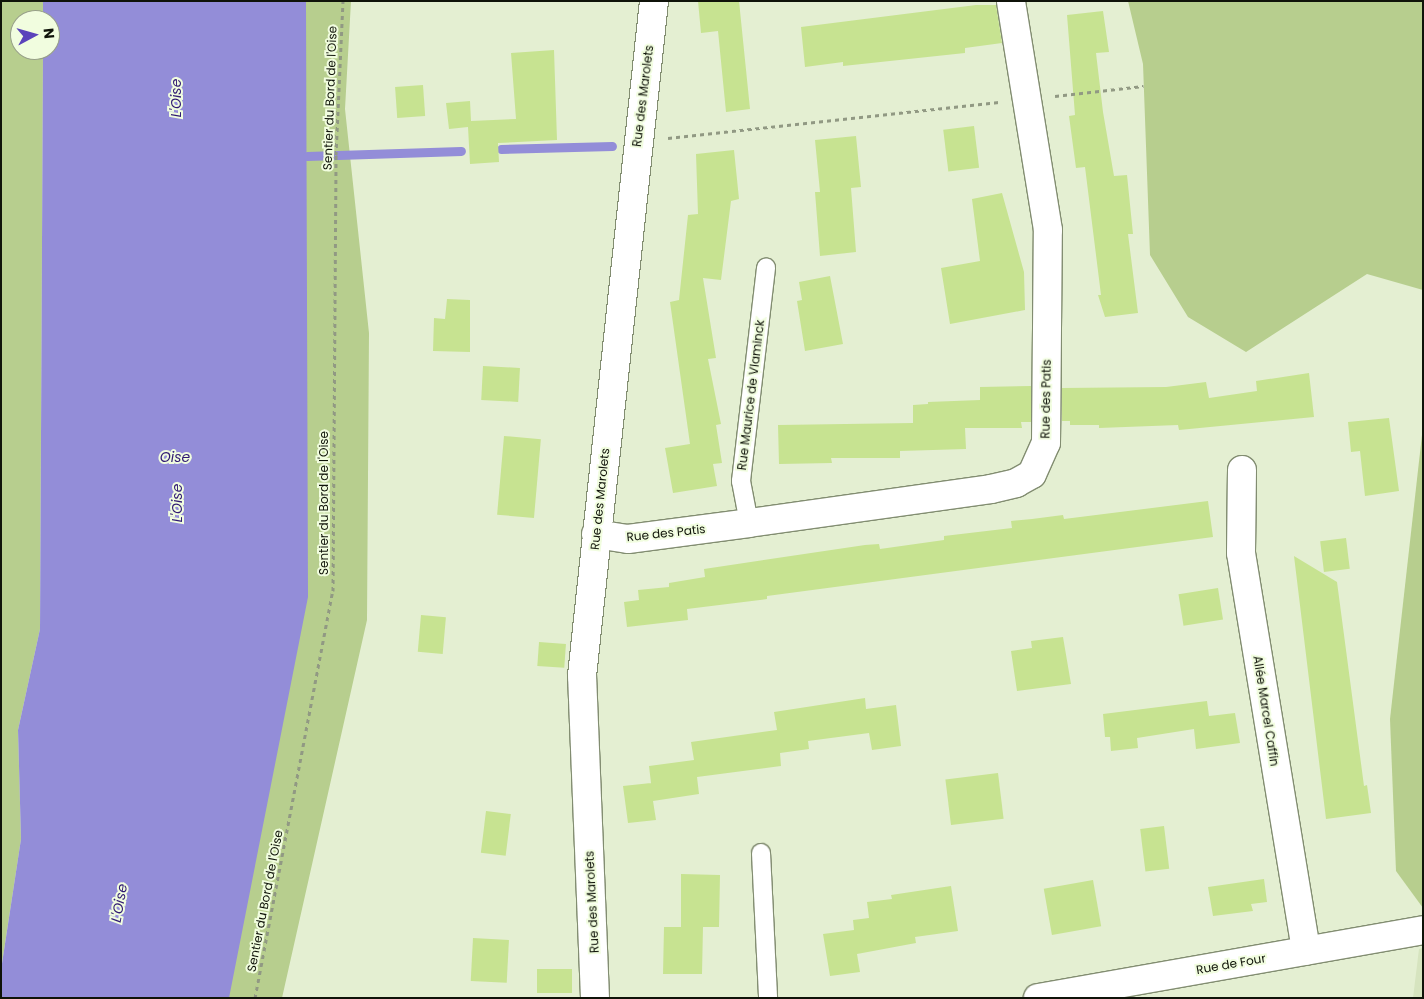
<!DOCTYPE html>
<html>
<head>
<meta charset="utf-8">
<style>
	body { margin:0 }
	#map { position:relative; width:1424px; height:999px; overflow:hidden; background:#e4efd2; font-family:Poppins,sans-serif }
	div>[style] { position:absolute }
	.built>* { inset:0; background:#d6e4bf }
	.green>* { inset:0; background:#b7ce8e }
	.water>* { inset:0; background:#938dd8 }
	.stream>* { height:9px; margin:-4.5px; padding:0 4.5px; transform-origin:4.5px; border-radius:4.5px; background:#938dd8 }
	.building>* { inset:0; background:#c7e391; transform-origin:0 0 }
	.path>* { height:3px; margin-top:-1.5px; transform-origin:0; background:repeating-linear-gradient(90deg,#919983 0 4px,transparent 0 8px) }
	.roads { filter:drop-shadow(1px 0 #828d71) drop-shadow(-1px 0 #828d71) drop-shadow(0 1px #828d71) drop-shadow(0 -1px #828d71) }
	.lane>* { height:18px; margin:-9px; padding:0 9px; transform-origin:9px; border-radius:9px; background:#fff }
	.street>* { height:28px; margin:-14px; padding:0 14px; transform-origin:14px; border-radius:14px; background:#fff }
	span { translate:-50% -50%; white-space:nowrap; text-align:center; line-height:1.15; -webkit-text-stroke:4px #f1fddf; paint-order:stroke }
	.street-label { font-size:12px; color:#0f1309 }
	.water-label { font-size:14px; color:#301a72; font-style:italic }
	.frame { position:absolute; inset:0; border:2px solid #0f1309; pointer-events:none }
	.north { position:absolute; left:10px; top:10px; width:50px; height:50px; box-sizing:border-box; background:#f1fddf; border:1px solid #979f89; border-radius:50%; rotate:84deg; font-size:14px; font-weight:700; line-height:20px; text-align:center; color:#0f1309 }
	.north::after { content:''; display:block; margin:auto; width:18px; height:22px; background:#5b43bb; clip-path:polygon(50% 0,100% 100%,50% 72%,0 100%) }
</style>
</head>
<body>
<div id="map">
	<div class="built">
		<i style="clip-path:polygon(1423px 948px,1423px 998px,1413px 998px,1419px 949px)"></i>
	</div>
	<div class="green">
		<i style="clip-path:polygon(1px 1px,43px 1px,43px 20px,20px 20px,20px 50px,43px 50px,40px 629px,18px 730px,21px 839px,1px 970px)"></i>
		<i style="clip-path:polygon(306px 1px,351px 1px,345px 109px,369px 333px,367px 620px,282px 998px,228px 998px)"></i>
		<i style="clip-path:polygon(1128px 1px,1423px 1px,1423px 290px,1367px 274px,1246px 352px,1188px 317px,1150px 255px,1143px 64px)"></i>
		<i style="clip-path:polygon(1423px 426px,1423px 908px,1396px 871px,1390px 719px)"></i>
	</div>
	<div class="water">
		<i style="clip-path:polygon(43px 1px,306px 1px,308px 597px,229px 998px,1px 998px,1px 970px,21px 839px,18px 730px,40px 629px,43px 50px,50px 50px,50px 20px,43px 20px)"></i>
	</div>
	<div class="stream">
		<i style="left:501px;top:149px;width:111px;rotate:-1.5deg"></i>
		<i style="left:307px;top:156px;width:154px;rotate:-1.9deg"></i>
	</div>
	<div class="building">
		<i style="clip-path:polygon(698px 1px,739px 1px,750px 109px,726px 112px,718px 31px,701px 33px)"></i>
		<i style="clip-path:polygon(976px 5px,996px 5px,1002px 43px,965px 48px,965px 53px,843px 66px,843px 62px,805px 67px,801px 27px)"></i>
		<i style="clip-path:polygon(1103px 11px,1109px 52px,1096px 53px,1103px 112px,1114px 176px,1127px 175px,1133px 234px,1128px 234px,1138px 313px,1105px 317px,1098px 295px,1101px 295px,1085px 167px,1076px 168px,1069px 116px,1075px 115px,1067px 15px)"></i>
		<i style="clip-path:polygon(554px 50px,557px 140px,498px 143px,499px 162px,470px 164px,468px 127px,449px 129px,446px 103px,470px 101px,471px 121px,516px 119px,511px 53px)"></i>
		<i style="left:423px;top:85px;width:31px;height:28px;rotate:86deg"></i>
		<i style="left:974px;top:126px;width:42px;height:31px;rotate:83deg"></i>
		<i style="clip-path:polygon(856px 136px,861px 187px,851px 188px,856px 252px,820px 256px,815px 192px,820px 192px,815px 140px)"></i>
		<i style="clip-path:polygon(734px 150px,739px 199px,731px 201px,721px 280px,703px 278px,716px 358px,708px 359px,721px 424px,716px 425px,722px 463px,713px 464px,717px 486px,673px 493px,665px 448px,690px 444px,670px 302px,679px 300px,688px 215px,698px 214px,696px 154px)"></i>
		<i style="clip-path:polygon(1002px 193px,1024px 272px,1025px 310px,950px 324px,941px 268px,980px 261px,972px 199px)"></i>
		<i style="clip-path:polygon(830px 276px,843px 344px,805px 351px,797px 301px,802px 300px,799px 282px)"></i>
		<i style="clip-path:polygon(447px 299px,470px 300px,470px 352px,433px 351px,434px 318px,445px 319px)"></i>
		<i style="left:483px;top:366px;width:37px;height:34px;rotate:3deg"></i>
		<i style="clip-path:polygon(1309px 373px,1314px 417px,1179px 430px,1178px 425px,1099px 428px,1099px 425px,1070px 425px,1070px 421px,1062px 421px,1062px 388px,1166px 387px,1206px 382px,1209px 398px,1257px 391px,1256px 381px)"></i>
		<i style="clip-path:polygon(1031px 386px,1031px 422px,1021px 422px,1022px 428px,965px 428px,966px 449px,900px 451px,900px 458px,831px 458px,832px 463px,779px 464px,778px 425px,913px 423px,913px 405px,928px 404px,928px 402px,980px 400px,980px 387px)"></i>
		<i style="clip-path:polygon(1389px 418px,1399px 491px,1365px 496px,1360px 451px,1351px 452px,1348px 422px)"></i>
		<i style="left:504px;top:436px;width:37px;height:79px;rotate:5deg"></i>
		<i style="clip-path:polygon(1208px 501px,1213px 537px,767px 596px,767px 599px,687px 609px,688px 620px,627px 627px,624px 602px,639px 600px,638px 590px,669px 587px,669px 583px,705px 577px,704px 569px,865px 545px,879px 544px,880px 549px,944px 540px,944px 536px,1012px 528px,1011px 521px,1032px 519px,1063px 515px,1064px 519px)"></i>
		<i style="left:1346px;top:538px;width:31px;height:26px;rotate:83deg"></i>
		<i style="clip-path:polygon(1294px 556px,1337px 582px,1364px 786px,1367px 785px,1371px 813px,1326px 819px)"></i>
		<i style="left:1218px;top:588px;width:32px;height:40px;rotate:81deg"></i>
		<i style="left:421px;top:615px;width:25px;height:37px;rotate:5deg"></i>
		<i style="clip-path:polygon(1063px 637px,1071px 684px,1017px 691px,1011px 651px,1032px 648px,1031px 641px)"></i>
		<i style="left:539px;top:642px;width:27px;height:24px;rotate:4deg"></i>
		<i style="clip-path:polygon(865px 698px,866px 709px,896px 705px,901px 746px,872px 750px,869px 733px,808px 741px,809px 749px,780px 753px,781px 766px,697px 777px,699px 794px,653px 801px,656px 820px,628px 823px,623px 786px,651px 783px,653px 800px,649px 766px,694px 760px,691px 742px,777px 730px,774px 712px)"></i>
		<i style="clip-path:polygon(1207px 701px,1209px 716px,1235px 713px,1240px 743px,1196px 749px,1194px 729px,1137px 738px,1138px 748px,1111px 751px,1110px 737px,1105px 737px,1103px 714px)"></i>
		<i style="left:998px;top:773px;width:46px;height:53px;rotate:83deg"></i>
		<i style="left:486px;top:811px;width:25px;height:42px;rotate:7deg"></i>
		<i style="left:1164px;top:826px;width:43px;height:24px;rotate:83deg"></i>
		<i style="clip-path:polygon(681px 874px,720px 875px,719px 927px,703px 927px,702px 974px,663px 974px,664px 927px,681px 927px)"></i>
		<i style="clip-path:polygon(1264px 879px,1267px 902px,1251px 904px,1253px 911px,1213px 916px,1208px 887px)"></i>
		<i style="left:1093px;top:880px;width:47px;height:50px;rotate:80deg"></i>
		<i style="clip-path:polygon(951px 886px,958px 931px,915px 937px,916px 943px,857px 954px,860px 972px,830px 976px,823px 934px,854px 930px,853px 920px,869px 918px,867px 902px,892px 899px,891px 895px)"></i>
		<i style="left:473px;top:938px;width:36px;height:43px;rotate:3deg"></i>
		<i style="left:537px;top:969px;width:35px;height:24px"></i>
	</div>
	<div class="path">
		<i style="left:1055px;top:96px;width:89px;rotate:-6.5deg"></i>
		<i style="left:668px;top:138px;width:333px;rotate:-6.2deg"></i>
		<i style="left:255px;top:998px;width:414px;rotate:-79.2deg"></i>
		<i style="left:333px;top:591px;width:436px;rotate:-89.6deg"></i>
		<i style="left:336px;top:155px;width:154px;rotate:-87.4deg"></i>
	</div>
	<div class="roads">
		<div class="lane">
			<i style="left:749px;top:523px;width:43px;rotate:-100.8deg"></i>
			<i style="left:741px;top:481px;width:215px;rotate:-83.3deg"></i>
			<i style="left:761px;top:853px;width:145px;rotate:87.2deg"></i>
		</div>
		<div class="street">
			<i style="left:1242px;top:470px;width:83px;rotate:90.7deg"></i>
			<i style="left:1241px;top:553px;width:403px;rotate:80.7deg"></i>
			<i style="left:596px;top:534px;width:32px;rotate:9deg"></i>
			<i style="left:628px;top:539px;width:122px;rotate:-7.5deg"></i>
			<i style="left:749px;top:523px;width:244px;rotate:-8deg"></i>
			<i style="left:991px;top:489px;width:26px;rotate:-13deg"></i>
			<i style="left:1016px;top:483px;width:18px;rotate:-29deg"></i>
			<i style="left:1032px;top:474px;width:34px;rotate:-66deg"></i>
			<i style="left:1046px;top:443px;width:213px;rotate:-89.5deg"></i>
			<i style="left:1048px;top:230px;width:232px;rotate:-99.2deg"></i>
			<i style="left:595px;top:998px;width:322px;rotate:-92.3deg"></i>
			<i style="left:582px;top:676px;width:679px;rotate:-83.91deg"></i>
			<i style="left:1038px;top:998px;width:391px;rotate:-10deg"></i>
		</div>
	</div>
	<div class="street-label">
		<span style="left:643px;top:96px;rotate:-83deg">Rue des Marolets</span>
		<span style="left:330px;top:98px;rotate:-88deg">Sentier du Bord de l'Oise</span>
		<span style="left:751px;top:395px;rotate:-83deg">Rue Maurice de Vlaminck</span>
		<span style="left:1046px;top:399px;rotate:-89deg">Rue des Patis</span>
		<span style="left:600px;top:499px;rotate:-84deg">Rue des Marolets</span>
		<span style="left:324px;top:503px;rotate:-90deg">Sentier du Bord de l'Oise</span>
		<span style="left:666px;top:533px;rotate:-6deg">Rue des Patis</span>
		<span style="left:1266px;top:711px;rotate:81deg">Allée Marcel Caffin</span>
		<span style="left:265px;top:901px;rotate:-79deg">Sentier du Bord de l'Oise</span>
		<span style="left:592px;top:902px;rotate:-93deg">Rue des Marolets</span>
		<span style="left:1231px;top:964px;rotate:-10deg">Rue de Four</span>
	</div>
	<div class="water-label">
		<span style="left:176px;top:98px;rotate:-90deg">L'Oise</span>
		<span style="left:175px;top:457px">Oise</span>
		<span style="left:177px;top:503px;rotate:-90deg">L'Oise</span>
		<span style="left:119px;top:903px;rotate:-80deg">L'Oise</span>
	</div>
	<div class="frame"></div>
	<div class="north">N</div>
</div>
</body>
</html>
